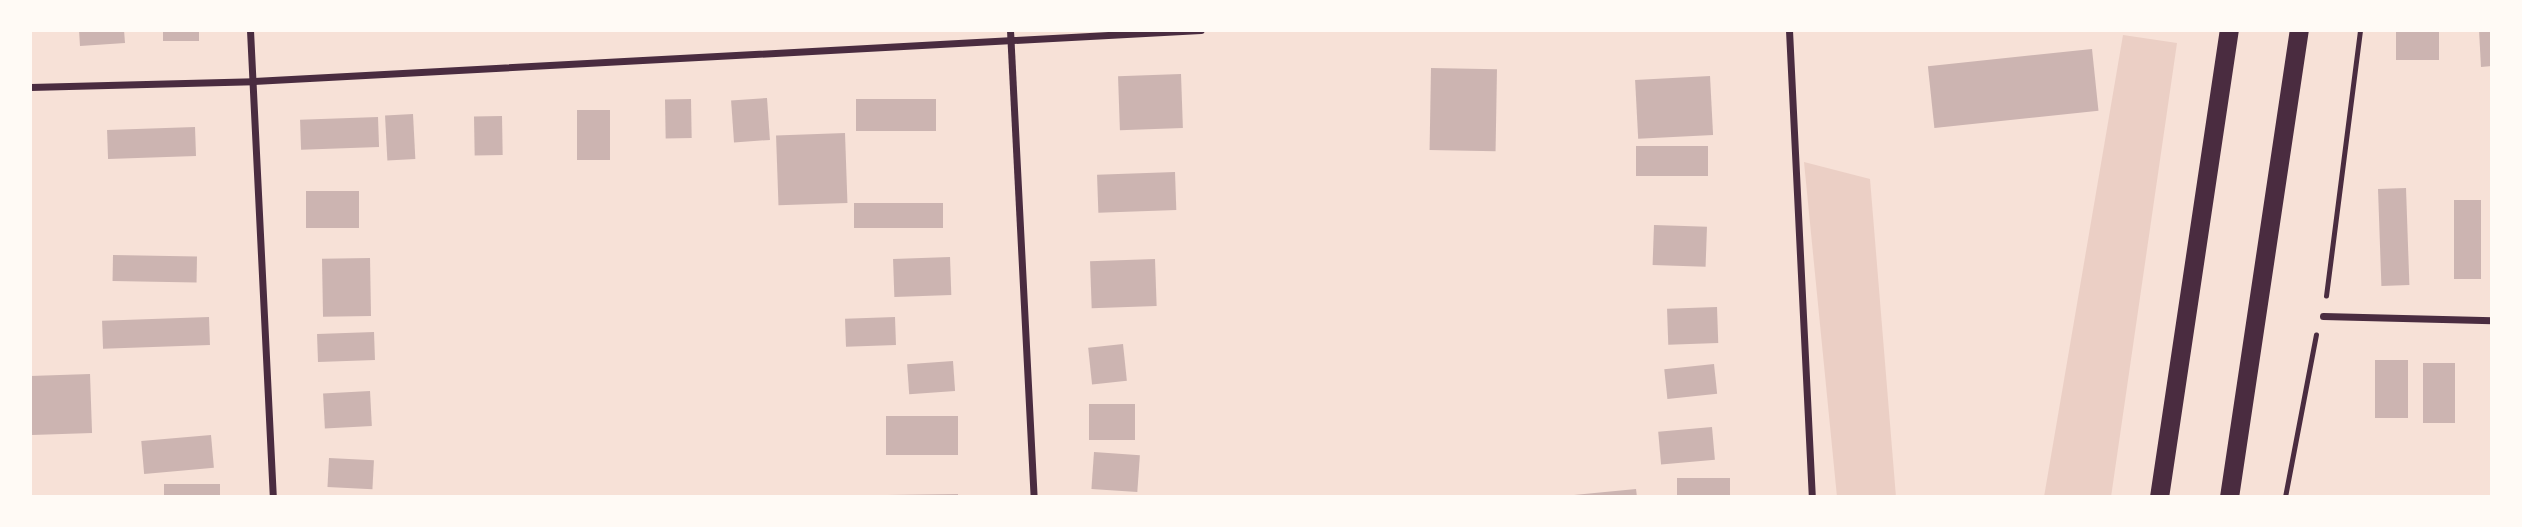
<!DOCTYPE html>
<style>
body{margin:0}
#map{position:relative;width:2522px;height:527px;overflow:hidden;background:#f7e1d7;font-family:"Fira Sans",sans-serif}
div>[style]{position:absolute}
.green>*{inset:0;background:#ebcfc5}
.building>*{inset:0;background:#ccb4b1;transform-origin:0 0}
.path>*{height:4.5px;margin:-2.25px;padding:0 2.25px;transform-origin:2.25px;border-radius:2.25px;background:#4a2c40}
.minor>*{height:7px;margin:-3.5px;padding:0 3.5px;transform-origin:3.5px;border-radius:3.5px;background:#4a2c40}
.trunk>*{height:19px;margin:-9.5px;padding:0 9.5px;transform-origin:9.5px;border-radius:9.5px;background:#4a2c40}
span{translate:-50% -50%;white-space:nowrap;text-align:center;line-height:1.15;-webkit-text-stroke:6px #fffaf5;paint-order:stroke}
.frame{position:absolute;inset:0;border:32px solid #fffaf5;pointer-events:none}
</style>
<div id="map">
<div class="green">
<i style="clip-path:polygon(2123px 35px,2177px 43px,2111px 497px,2044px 497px)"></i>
<i style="clip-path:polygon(1804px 162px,1870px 179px,1896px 497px,1837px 497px)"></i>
</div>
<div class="building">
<i style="clip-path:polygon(79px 30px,124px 30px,125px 43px,80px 46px)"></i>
<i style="left:163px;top:30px;width:36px;height:11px"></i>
<i style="left:2396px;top:30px;width:43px;height:30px"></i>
<i style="clip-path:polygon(2479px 30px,2492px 30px,2492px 66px,2481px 67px)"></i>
<i style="left:2092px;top:49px;width:62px;height:165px;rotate:84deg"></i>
<i style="left:1431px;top:68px;width:66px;height:82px;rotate:1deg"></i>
<i style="left:1181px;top:74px;width:54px;height:63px;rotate:88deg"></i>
<i style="left:1710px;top:76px;width:59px;height:75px;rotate:87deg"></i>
<i style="left:767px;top:98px;width:42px;height:36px;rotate:86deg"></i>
<i style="left:691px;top:99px;width:39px;height:26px;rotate:89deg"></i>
<i style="left:856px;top:99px;width:80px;height:32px"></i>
<i style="left:577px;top:110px;width:33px;height:50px"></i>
<i style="left:413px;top:114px;width:45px;height:28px;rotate:87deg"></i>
<i style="left:502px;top:116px;width:39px;height:28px;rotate:89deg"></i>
<i style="left:378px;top:117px;width:30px;height:78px;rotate:88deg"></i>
<i style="left:195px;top:127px;width:29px;height:88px;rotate:88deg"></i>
<i style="left:845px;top:133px;width:70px;height:69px;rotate:88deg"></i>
<i style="left:1636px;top:146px;width:72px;height:30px"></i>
<i style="left:1175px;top:172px;width:38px;height:78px;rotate:88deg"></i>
<i style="left:2406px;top:188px;width:97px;height:28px;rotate:88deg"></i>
<i style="left:306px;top:191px;width:53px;height:37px"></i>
<i style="left:2454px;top:200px;width:27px;height:79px"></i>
<i style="left:943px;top:203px;width:25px;height:89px;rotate:90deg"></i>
<i style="left:1654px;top:225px;width:53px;height:40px;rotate:2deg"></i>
<i style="left:113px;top:255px;width:84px;height:26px;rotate:1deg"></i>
<i style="left:950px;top:257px;width:38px;height:57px;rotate:88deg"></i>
<i style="left:370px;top:258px;width:58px;height:48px;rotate:89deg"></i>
<i style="left:1155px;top:259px;width:47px;height:65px;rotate:88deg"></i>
<i style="left:1717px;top:307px;width:36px;height:50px;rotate:88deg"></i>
<i style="left:209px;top:317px;width:28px;height:107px;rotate:88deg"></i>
<i style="left:895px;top:317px;width:28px;height:50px;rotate:88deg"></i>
<i style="left:374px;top:332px;width:28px;height:57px;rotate:88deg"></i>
<i style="left:1123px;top:344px;width:37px;height:35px;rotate:84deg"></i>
<i style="left:2408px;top:360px;width:58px;height:33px;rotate:90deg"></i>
<i style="left:953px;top:361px;width:30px;height:46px;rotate:86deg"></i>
<i style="left:2423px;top:363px;width:32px;height:60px"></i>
<i style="left:1714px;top:364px;width:30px;height:50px;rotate:84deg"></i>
<i style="left:90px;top:374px;width:59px;height:60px;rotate:88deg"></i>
<i style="left:370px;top:391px;width:35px;height:47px;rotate:87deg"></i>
<i style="left:1089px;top:404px;width:46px;height:36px"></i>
<i style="left:886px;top:416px;width:72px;height:39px"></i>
<i style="left:1712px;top:427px;width:33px;height:54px;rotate:85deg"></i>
<i style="left:211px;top:435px;width:33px;height:70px;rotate:85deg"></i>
<i style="left:1094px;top:452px;width:46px;height:37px;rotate:4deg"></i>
<i style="left:329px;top:458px;width:45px;height:29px;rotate:3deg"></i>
<i style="left:1730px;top:478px;width:19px;height:53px;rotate:90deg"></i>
<i style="left:220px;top:484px;width:13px;height:56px;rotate:90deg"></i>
<i style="clip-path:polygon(1636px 489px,1637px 497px,1574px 497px,1574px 495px)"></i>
<i style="clip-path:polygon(958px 494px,958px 497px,887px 497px,887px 495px)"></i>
</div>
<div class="path">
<i style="left:2326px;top:296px;width:268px;rotate:-82.7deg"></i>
<i style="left:2285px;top:497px;width:165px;rotate:-79.2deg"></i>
</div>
<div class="minor">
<i style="left:250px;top:30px;width:468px;rotate:87.2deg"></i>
<i style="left:1010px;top:30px;width:468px;rotate:87.1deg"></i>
<i style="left:1789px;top:30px;width:468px;rotate:87.2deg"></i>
<i style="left:30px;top:87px;width:223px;rotate:-1.5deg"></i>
<i style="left:253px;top:81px;width:949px;rotate:-3.08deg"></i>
<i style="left:2323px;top:316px;width:169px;rotate:1.4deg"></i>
</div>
<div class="trunk">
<i style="left:2159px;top:497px;width:472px;rotate:-81.5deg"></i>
<i style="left:2229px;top:497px;width:472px;rotate:-81.5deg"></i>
</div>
<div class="frame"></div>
</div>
